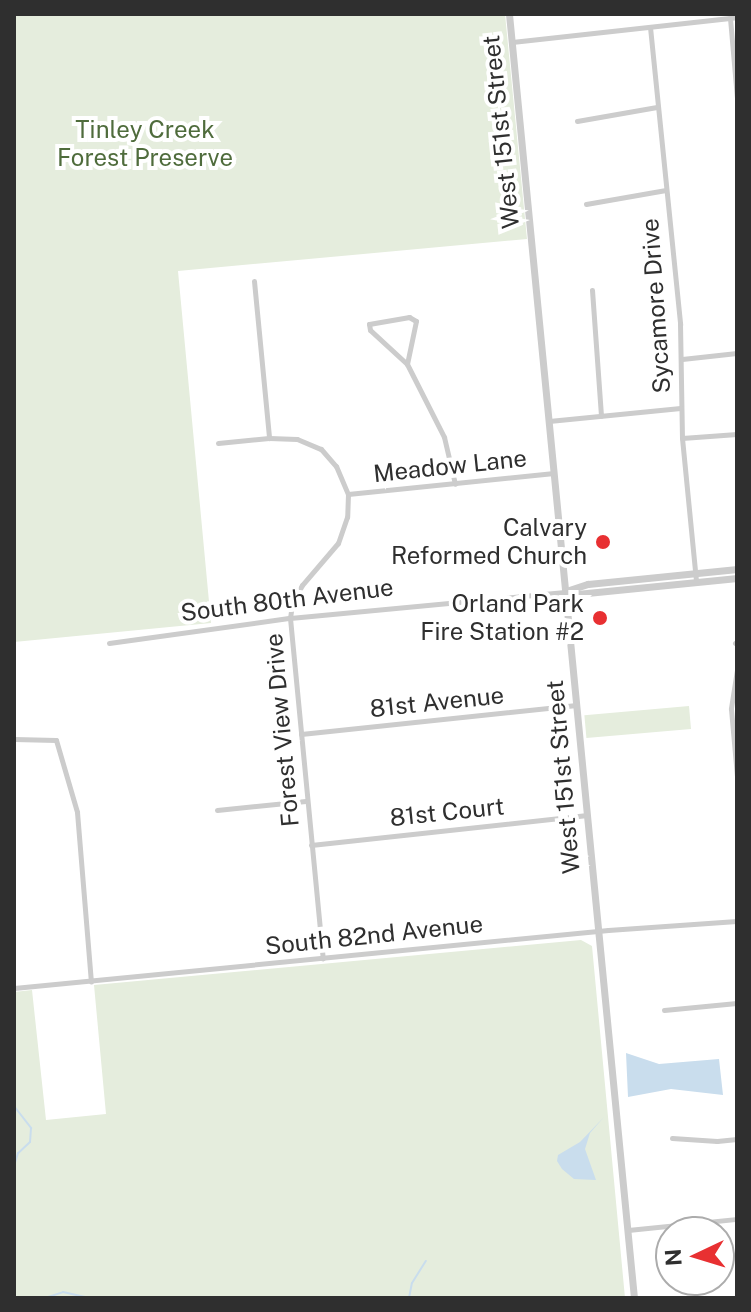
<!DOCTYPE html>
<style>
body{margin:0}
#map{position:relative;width:751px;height:1312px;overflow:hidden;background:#fff;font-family:"Public Sans",sans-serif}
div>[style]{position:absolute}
.green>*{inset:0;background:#e5eddd;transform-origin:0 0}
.water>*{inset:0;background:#c9dded}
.stream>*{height:2px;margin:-1px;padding:0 1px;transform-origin:1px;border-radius:1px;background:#c9dded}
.minor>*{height:5px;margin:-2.5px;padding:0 2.5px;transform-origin:2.5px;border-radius:2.5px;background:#ccc}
.tertiary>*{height:7px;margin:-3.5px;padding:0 3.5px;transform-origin:3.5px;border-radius:3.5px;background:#ccc}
.dots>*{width:22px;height:22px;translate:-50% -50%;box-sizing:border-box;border:4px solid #fff;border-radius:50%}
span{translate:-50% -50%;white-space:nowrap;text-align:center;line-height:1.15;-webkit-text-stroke:8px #fff;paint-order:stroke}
.park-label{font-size:24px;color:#4f6c3c}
.street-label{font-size:24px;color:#2f2f2f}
.poi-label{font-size:24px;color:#2f2f2f}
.right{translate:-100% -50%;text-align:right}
.frame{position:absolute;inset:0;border:16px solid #2f2f2f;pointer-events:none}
.north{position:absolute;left:655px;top:1216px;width:80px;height:80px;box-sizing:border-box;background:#fff;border:2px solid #acacac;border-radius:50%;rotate:266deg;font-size:22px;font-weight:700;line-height:32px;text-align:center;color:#2f2f2f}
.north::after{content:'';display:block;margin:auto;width:28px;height:36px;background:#e83032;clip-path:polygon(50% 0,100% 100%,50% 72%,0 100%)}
</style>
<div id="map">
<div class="green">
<i style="clip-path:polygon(14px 14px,505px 14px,527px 239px,178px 271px,211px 623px,14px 642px)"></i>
<i style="left:689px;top:706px;width:23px;height:105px;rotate:85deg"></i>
<i style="clip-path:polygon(581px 940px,592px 946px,625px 1298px,14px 1298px,14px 992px,32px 990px,46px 1120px,106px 1114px,94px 985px)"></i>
</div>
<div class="water">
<i style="clip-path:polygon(626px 1053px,659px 1064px,719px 1059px,723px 1095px,671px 1089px,628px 1097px)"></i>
<i style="clip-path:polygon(604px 1117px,590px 1133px,585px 1149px,596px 1180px,574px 1179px,562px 1169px,557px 1161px,558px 1155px,580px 1142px)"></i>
</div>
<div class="stream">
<i style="left:14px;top:1106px;width:28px;rotate:52deg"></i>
<i style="left:31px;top:1128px;width:14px;rotate:94deg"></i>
<i style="left:30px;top:1142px;width:16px;rotate:137deg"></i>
<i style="left:18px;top:1153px;width:10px;rotate:107deg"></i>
<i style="left:15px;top:1163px;width:69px;rotate:90.8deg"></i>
<i style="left:45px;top:1298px;width:19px;rotate:-18deg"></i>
<i style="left:63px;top:1292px;width:26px;rotate:13deg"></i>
<i style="left:409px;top:1298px;width:15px;rotate:-79deg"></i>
<i style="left:412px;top:1283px;width:26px;rotate:-58deg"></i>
</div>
<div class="minor">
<i style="left:730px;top:18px;width:80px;rotate:85deg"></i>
<i style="left:650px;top:27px;width:299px;rotate:84.2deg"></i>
<i style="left:680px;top:324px;width:114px;rotate:89deg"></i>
<i style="left:682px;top:438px;width:145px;rotate:84.4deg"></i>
<i style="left:512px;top:42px;width:226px;rotate:-6.3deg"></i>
<i style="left:577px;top:121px;width:81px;rotate:-9.9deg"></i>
<i style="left:586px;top:204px;width:81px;rotate:-9.9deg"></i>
<i style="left:254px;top:281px;width:158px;rotate:84.5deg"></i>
<i style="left:269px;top:438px;width:28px;rotate:2deg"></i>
<i style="left:297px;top:439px;width:26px;rotate:23deg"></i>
<i style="left:321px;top:449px;width:23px;rotate:49deg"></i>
<i style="left:336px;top:466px;width:30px;rotate:67deg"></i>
<i style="left:348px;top:494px;width:23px;rotate:92deg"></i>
<i style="left:347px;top:517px;width:28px;rotate:109deg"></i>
<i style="left:338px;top:543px;width:55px;rotate:130.6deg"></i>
<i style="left:302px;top:585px;width:21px;rotate:118deg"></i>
<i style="left:292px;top:604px;width:14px;rotate:98deg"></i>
<i style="left:290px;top:618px;width:342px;rotate:84.5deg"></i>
<i style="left:592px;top:290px;width:126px;rotate:85.9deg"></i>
<i style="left:682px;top:359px;width:55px;rotate:-6.2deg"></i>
<i style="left:407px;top:364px;width:50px;rotate:-137.4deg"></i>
<i style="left:370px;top:330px;width:6px;rotate:-99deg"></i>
<i style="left:369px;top:324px;width:41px;rotate:-9.9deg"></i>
<i style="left:409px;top:317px;width:8px;rotate:30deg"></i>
<i style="left:416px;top:321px;width:44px;rotate:101.8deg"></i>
<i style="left:407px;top:364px;width:82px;rotate:63.1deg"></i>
<i style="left:444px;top:437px;width:48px;rotate:76.8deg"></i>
<i style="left:549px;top:421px;width:132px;rotate:-5.7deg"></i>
<i style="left:682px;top:438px;width:55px;rotate:-4.2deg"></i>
<i style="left:218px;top:443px;width:51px;rotate:-5.6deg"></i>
<i style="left:348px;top:494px;width:207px;rotate:-5.8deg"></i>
<i style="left:109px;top:643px;width:183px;rotate:-7.9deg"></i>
<i style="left:290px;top:618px;width:276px;rotate:-5.4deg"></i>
<i style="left:735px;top:643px;width:2px;rotate:27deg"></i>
<i style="left:737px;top:670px;width:39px;rotate:99deg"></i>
<i style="left:731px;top:709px;width:67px;rotate:84.9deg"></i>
<i style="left:301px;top:734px;width:277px;rotate:-6deg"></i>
<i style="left:14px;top:739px;width:42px;rotate:1.4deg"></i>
<i style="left:56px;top:740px;width:75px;rotate:73.7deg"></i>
<i style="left:77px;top:812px;width:170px;rotate:85.3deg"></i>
<i style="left:217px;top:810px;width:89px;rotate:-5.8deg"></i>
<i style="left:311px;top:845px;width:278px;rotate:-6.2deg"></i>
<i style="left:14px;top:988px;width:597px;rotate:-5.58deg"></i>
<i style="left:608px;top:930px;width:129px;rotate:-4deg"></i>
<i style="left:664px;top:1010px;width:73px;rotate:-5.5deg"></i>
<i style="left:672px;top:1138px;width:45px;rotate:3.8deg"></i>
<i style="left:717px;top:1141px;width:20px;rotate:-6deg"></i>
<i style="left:628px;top:1230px;width:110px;rotate:-5.8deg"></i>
</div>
<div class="tertiary">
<i style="left:509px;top:14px;width:1290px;rotate:84.44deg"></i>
<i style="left:566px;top:591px;width:23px;rotate:-18deg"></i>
<i style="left:588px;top:584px;width:150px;rotate:-5.7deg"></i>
<i style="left:566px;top:591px;width:11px;rotate:15deg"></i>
<i style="left:577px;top:594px;width:161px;rotate:-5.7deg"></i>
</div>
<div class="dots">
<i style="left:603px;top:542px;background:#e83032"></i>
<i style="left:600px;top:618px;background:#e83032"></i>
</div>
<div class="park-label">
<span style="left:145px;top:144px">Tinley Creek<br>Forest Preserve</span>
</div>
<div class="street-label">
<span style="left:501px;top:132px;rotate:-96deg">West 151st Street</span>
<span style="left:656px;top:306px;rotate:-94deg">Sycamore Drive</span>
<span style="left:450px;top:466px;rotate:-6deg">Meadow Lane</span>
<span style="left:287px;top:600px;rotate:-7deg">South 80th Avenue</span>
<span style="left:437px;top:702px;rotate:-6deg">81st Avenue</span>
<span style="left:282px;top:730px;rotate:-95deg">Forest View Drive</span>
<span style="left:563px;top:777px;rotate:-95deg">West 151st Street</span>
<span style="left:447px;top:812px;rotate:-6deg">81st Court</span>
<span style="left:374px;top:935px;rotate:-6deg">South 82nd Avenue</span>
</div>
<div class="poi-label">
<span class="right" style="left:587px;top:542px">Calvary<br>Reformed Church</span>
<span class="right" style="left:584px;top:618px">Orland Park<br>Fire Station #2</span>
</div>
<div class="frame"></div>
<div class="north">N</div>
</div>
